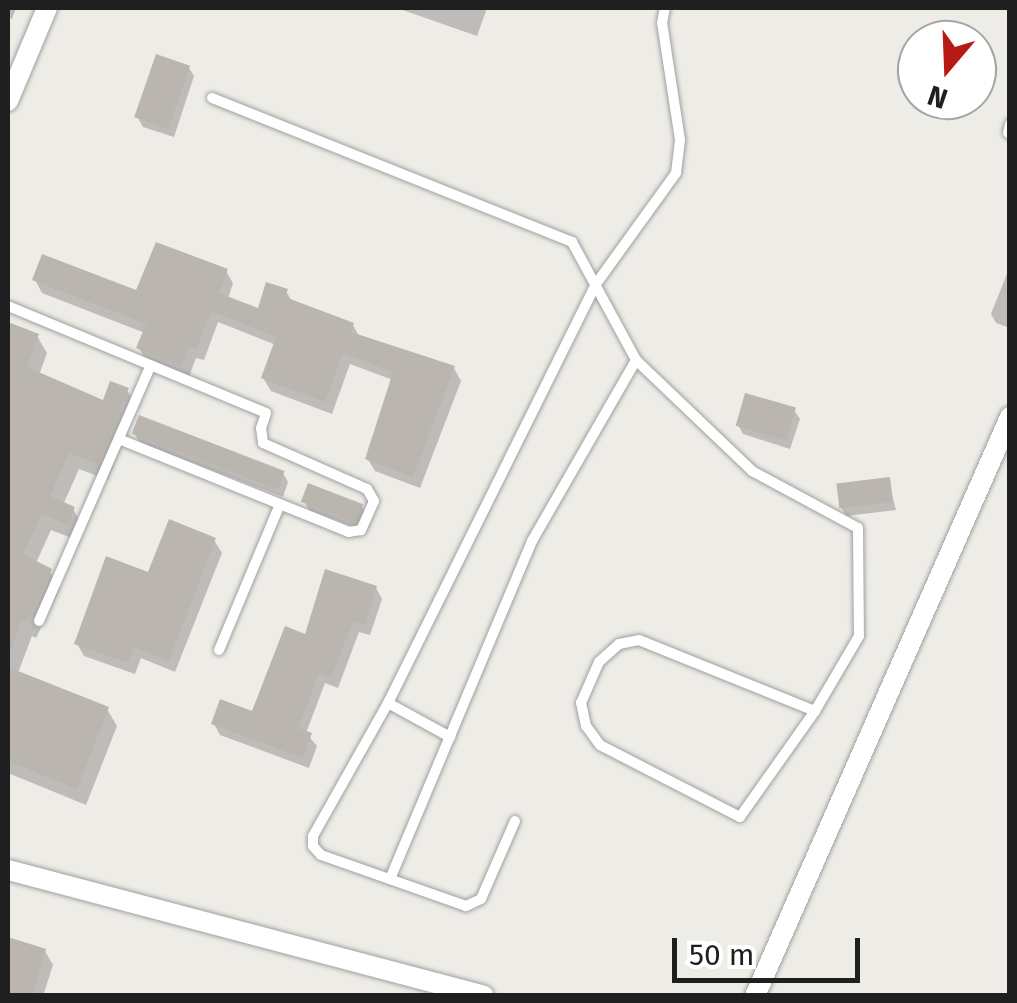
<!DOCTYPE html>
<style>
body{margin:0}
#map{position:relative;width:1017px;height:1003px;overflow:hidden;background:#eeece6;font-family:"Fira Sans",sans-serif}
div>[style]{position:absolute}
.shadow>*{inset:0;background:#0003}
.building>*{inset:0;background:#bbb5af;transform-origin:0 0}
.roads{filter:drop-shadow(0 0 2px #a0a0a0) drop-shadow(0 0 2px #a0a0a0)}
.service>*{height:10px;margin:-5px;padding:0 5px;transform-origin:5px;border-radius:5px;background:#fff}
.minor>*{height:20px;margin:-10px;padding:0 10px;transform-origin:10px;border-radius:10px;background:#fff}
span{translate:-50% -50%;white-space:nowrap;text-align:center;line-height:1.15;-webkit-text-stroke:8px #fff;paint-order:stroke}
.frame{position:absolute;inset:0;border:10px solid #1f1f1f;pointer-events:none}
.north{position:absolute;left:897px;top:20px;width:100px;height:100px;box-sizing:border-box;background:#fff;border:2px solid #a5a5a5;border-radius:50%;rotate:199deg;font-size:28px;font-weight:700;line-height:40px;text-align:center;color:#1f1f1f}
.north::after{content:'';display:block;margin:auto;width:35px;height:45px;background:#b81915;clip-path:polygon(50% 0,100% 100%,50% 72%,0 100%)}
.scale{position:absolute;left:672px;top:938px;width:188px;height:45px;box-sizing:border-box;border:5px solid #1f1f1f;border-top:0;padding-left:12px;font-size:30px;line-height:35px;white-space:nowrap;color:#1f1f1f;-webkit-text-stroke:8px #fff;paint-order:stroke}
</style>
<div id="map">
<div class="shadow">
<i style="clip-path:polygon(8px 8px,16px 8px,12px 19px,8px 17px)"></i>
<i style="clip-path:polygon(397px 8px,487px 8px,477px 36px)"></i>
<i style="clip-path:polygon(189px 68px,194px 76px,174px 137px,143px 127px,138px 118px)"></i>
<i style="clip-path:polygon(1010px 266px,1010px 328px,996px 323px,991px 314px)"></i>
<i style="clip-path:polygon(226px 271px,233px 283px,228px 299px,259px 311px,286px 291px,293px 303px,353px 325px,360px 338px,454px 368px,461px 381px,420px 488px,375px 471px,367px 458px,393px 380px,350px 364px,332px 414px,271px 391px,263px 378px,276px 345px,218px 322px,204px 360px,196px 358px,189px 377px,146px 361px,139px 348px,145px 333px,42px 293px,35px 280px,138px 294px)"></i>
<i style="clip-path:polygon(8px 326px,37px 336px,47px 353px,39px 375px,104px 404px,127px 390px,137px 407px,108px 480px,79px 469px,63px 505px,73px 509px,83px 526px,77px 540px,51px 530px,36px 563px,50px 571px,60px 589px,36px 638px,32px 636px,18px 673px,107px 709px,117px 726px,86px 805px,8px 773px)"></i>
<i style="clip-path:polygon(794px 410px,800px 419px,790px 449px,743px 434px,738px 425px)"></i>
<i style="clip-path:polygon(134px 433px,283px 473px,288px 482px,283px 497px,139px 442px)"></i>
<i style="clip-path:polygon(888px 480px,896px 510px,846px 516px,841px 507px)"></i>
<i style="clip-path:polygon(304px 501px,362px 506px,367px 514px,360px 529px,309px 510px)"></i>
<i style="clip-path:polygon(214px 540px,222px 553px,175px 672px,141px 658px,135px 674px,84px 656px,77px 644px,150px 575px)"></i>
<i style="clip-path:polygon(376px 588px,382px 599px,370px 635px,359px 632px,338px 688px,325px 683px,306px 733px,317px 746px,309px 768px,220px 735px,214px 724px,253px 714px,307px 637px)"></i>
<i style="clip-path:polygon(8px 940px,45px 951px,53px 965px,43px 996px,8px 996px)"></i>
</div>
<div class="building">
<i style="left:156px;top:54px;width:36px;height:67px;rotate:19deg"></i>
<i style="clip-path:polygon(156px 242px,228px 269px,219px 293px,258px 308px,266px 282px,288px 289px,285px 297px,354px 323px,351px 332px,455px 366px,413px 477px,365px 459px,393px 372px,343px 353px,325px 402px,261px 378px,276px 337px,211px 311px,197px 349px,189px 346px,182px 366px,136px 348px,146px 324px,32px 280px,42px 254px,136px 290px)"></i>
<i style="clip-path:polygon(8px 322px,39px 334px,27px 367px,103px 400px,110px 381px,129px 388px,98px 464px,69px 453px,50px 496px,75px 507px,68px 525px,42px 514px,23px 554px,52px 569px,26px 622px,22px 620px,9px 654px)"></i>
<i style="left:745px;top:393px;width:53px;height:34px;rotate:16deg"></i>
<i style="left:139px;top:415px;width:156px;height:20px;rotate:21deg"></i>
<i style="left:890px;top:477px;width:25px;height:54px;rotate:83deg"></i>
<i style="left:308px;top:483px;width:59px;height:20px;rotate:21deg"></i>
<i style="clip-path:polygon(169px 519px,216px 538px,169px 661px,134px 647px,128px 663px,74px 644px,106px 556px,148px 572px)"></i>
<i style="clip-path:polygon(325px 569px,377px 586px,365px 625px,353px 622px,331px 678px,319px 673px,298px 728px,312px 733px,303px 758px,211px 724px,220px 699px,252px 711px,285px 626px,305px 634px)"></i>
<i style="clip-path:polygon(8px 667px,109px 707px,77px 789px,8px 761px)"></i>
<i style="clip-path:polygon(8px 937px,46px 949px,32px 996px,8px 996px)"></i>
</div>
<div class="roads">
<div class="service">
<i style="left:212px;top:98px;width:388px;rotate:21.8deg"></i>
<i style="left:572px;top:242px;width:134px;rotate:61.5deg"></i>
<i style="left:636px;top:360px;width:161px;rotate:43.7deg"></i>
<i style="left:752px;top:471px;width:120px;rotate:28.3deg"></i>
<i style="left:858px;top:528px;width:108px;rotate:89.5deg"></i>
<i style="left:859px;top:636px;width:87px;rotate:120.4deg"></i>
<i style="left:815px;top:711px;width:130px;rotate:125.3deg"></i>
<i style="left:740px;top:817px;width:157px;rotate:-152.8deg"></i>
<i style="left:600px;top:745px;width:24px;rotate:-126deg"></i>
<i style="left:586px;top:726px;width:24px;rotate:-102deg"></i>
<i style="left:581px;top:703px;width:45px;rotate:-66.3deg"></i>
<i style="left:599px;top:662px;width:27px;rotate:-42deg"></i>
<i style="left:619px;top:644px;width:20px;rotate:-11deg"></i>
<i style="left:639px;top:640px;width:190px;rotate:22deg"></i>
<i style="left:1008px;top:133px;width:9px;rotate:-77deg"></i>
<i style="left:8px;top:306px;width:279px;rotate:22.5deg"></i>
<i style="left:266px;top:413px;width:16px;rotate:108deg"></i>
<i style="left:261px;top:428px;width:15px;rotate:82deg"></i>
<i style="left:263px;top:443px;width:114px;rotate:23.9deg"></i>
<i style="left:367px;top:489px;width:14px;rotate:60deg"></i>
<i style="left:374px;top:501px;width:32px;rotate:114deg"></i>
<i style="left:361px;top:530px;width:12px;rotate:171deg"></i>
<i style="left:349px;top:532px;width:248px;rotate:-158deg"></i>
<i style="left:39px;top:621px;width:279px;rotate:-66.4deg"></i>
<i style="left:219px;top:650px;width:158px;rotate:-67.3deg"></i>
<i style="left:388px;top:703px;width:71px;rotate:28.7deg"></i>
<i style="left:515px;top:821px;width:85px;rotate:113.6deg"></i>
<i style="left:481px;top:899px;width:17px;rotate:155deg"></i>
<i style="left:466px;top:906px;width:154px;rotate:-160.6deg"></i>
<i style="left:321px;top:855px;width:12px;rotate:-132deg"></i>
<i style="left:313px;top:846px;width:10px;rotate:-90deg"></i>
<i style="left:313px;top:836px;width:153px;rotate:-60.6deg"></i>
<i style="left:388px;top:703px;width:468px;rotate:-63.6deg"></i>
<i style="left:596px;top:284px;width:137px;rotate:-54.2deg"></i>
<i style="left:676px;top:173px;width:33px;rotate:-83deg"></i>
<i style="left:680px;top:140px;width:118px;rotate:-98.7deg"></i>
<i style="left:662px;top:23px;width:15px;rotate:-79deg"></i>
<i style="left:390px;top:879px;width:367px;rotate:-67.2deg"></i>
<i style="left:532px;top:541px;width:209px;rotate:-60.1deg"></i>
</div>
<div class="minor">
<i style="left:8px;top:101px;width:101px;rotate:-67.2deg"></i>
<i style="left:8px;top:870px;width:492px;rotate:14.8deg"></i>
<i style="left:755px;top:996px;width:633px;rotate:-66.23deg"></i>
</div>
</div>
<div class="frame"></div>
<div class="north">N</div>
<div class="scale">50 m</div>
</div>
